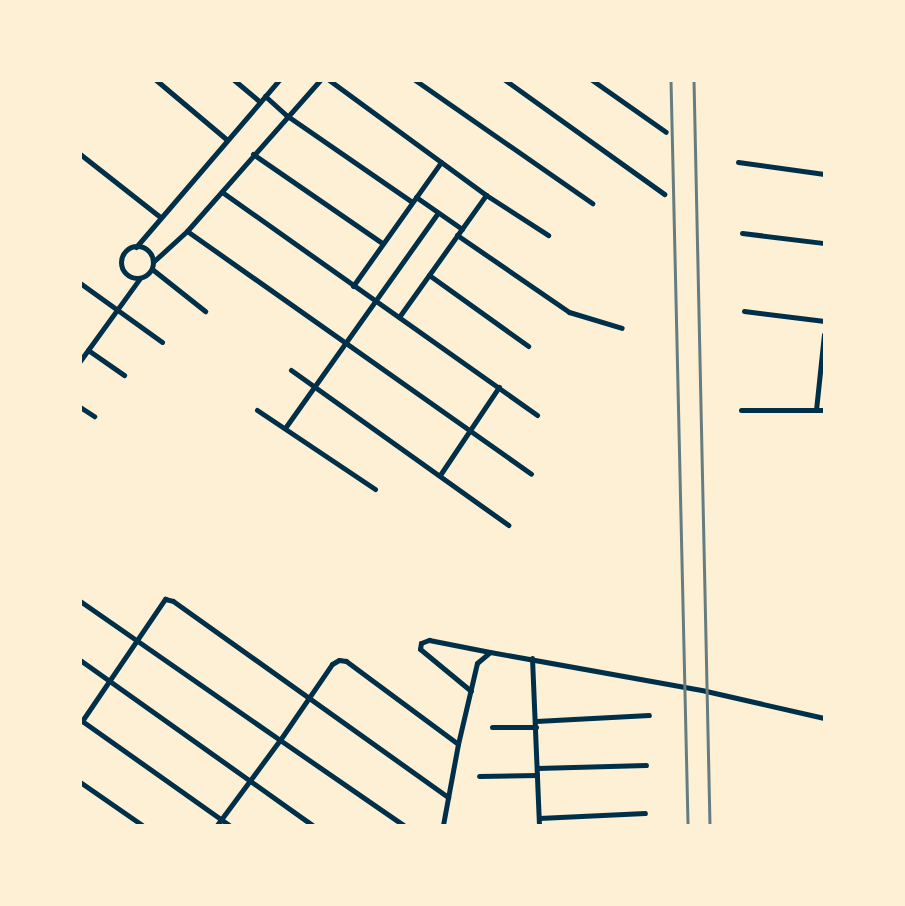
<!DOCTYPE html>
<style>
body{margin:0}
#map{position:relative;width:905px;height:906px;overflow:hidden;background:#fdf0d5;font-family:Raleway,sans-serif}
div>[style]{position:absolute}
.minor>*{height:5px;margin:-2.5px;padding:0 2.5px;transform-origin:2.5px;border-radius:2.5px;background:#003049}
.minor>.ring{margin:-2.5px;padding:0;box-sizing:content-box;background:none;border:5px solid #003049;border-radius:50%}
.rail>*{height:2.5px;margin:-1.25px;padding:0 1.25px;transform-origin:1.25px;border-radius:1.25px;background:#657d81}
span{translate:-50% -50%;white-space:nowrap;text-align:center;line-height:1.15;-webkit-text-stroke:5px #fdf0d5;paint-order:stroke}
.frame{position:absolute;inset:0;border:82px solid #fdf0d5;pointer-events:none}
</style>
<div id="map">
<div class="minor">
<i style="left:156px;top:80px;width:92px;rotate:40.1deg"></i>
<i style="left:234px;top:80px;width:34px;rotate:40deg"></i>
<i style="left:329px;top:80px;width:195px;rotate:36.2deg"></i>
<i style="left:486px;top:195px;width:74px;rotate:32.8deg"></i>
<i style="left:415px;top:80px;width:216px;rotate:34.8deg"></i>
<i style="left:505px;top:80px;width:196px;rotate:35.6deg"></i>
<i style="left:592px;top:80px;width:90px;rotate:35.1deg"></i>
<i style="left:265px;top:96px;width:28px;rotate:42deg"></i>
<i style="left:286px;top:115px;width:153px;rotate:34.6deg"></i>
<i style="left:80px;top:154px;width:102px;rotate:38.2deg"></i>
<i style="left:253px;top:154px;width:157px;rotate:34.6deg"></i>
<i style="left:738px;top:162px;width:87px;rotate:7.9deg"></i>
<i style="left:222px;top:192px;width:386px;rotate:35.3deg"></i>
<i style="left:416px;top:197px;width:56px;rotate:34.8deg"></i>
<i style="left:187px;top:231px;width:421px;rotate:35.2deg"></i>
<i style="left:742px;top:233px;width:83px;rotate:7deg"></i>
<i style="left:457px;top:235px;width:136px;rotate:34.5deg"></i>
<i style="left:569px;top:312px;width:55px;rotate:16.8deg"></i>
<i class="ring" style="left:121px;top:246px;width:27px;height:27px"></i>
<i style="left:136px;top:247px;width:220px;rotate:-49.4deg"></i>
<i style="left:153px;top:262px;width:46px;rotate:-42.4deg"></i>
<i style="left:187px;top:231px;width:201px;rotate:-48.6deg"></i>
<i style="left:152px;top:269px;width:68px;rotate:38.4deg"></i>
<i style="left:429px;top:275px;width:122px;rotate:35.6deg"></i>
<i style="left:80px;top:283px;width:101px;rotate:35.7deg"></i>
<i style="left:353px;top:286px;width:152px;rotate:-54.6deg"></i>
<i style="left:744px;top:311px;width:81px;rotate:7.1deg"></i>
<i style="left:399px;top:317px;width:150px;rotate:-54.5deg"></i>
<i style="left:88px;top:350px;width:44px;rotate:34.8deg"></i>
<i style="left:80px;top:361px;width:102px;rotate:-54.1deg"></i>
<i style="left:291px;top:370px;width:267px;rotate:35.5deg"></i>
<i style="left:80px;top:407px;width:17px;rotate:33deg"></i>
<i style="left:257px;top:410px;width:142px;rotate:33.8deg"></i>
<i style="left:741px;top:410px;width:83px"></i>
<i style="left:816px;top:410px;width:76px;rotate:-84deg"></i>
<i style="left:285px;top:428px;width:264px;rotate:-54.6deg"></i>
<i style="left:440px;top:475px;width:106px;rotate:-56.2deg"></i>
<i style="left:80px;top:601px;width:244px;rotate:34.8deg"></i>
<i style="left:280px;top:740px;width:92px;rotate:-55.6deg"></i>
<i style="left:332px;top:664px;width:8px;rotate:-30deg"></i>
<i style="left:339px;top:660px;width:7px;rotate:8deg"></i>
<i style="left:346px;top:661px;width:139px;rotate:36.5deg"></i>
<i style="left:458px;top:744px;width:82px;rotate:100.5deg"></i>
<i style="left:532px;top:658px;width:167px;rotate:87.6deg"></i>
<i style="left:80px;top:660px;width:285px;rotate:35.4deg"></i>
<i style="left:471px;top:691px;width:66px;rotate:-140.5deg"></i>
<i style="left:420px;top:649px;width:6px;rotate:-81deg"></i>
<i style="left:421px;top:643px;width:9px;rotate:-21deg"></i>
<i style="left:429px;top:640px;width:62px;rotate:11.1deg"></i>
<i style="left:536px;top:721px;width:113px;rotate:-3deg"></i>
<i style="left:492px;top:727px;width:44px"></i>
<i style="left:458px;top:744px;width:83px;rotate:-76.8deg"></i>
<i style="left:477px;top:663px;width:17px;rotate:-40deg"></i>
<i style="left:490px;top:652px;width:219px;rotate:10.2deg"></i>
<i style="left:706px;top:691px;width:121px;rotate:12.9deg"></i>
<i style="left:537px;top:768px;width:109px;rotate:-1.6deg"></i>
<i style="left:479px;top:776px;width:58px;rotate:-1deg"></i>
<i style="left:80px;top:782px;width:75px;rotate:34.7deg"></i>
<i style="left:539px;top:818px;width:106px;rotate:-2.7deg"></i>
<i style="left:217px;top:825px;width:106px;rotate:-53.5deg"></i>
<i style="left:280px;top:740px;width:150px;rotate:34.6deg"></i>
<i style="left:229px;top:825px;width:180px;rotate:-144.7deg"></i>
<i style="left:82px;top:721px;width:148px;rotate:-55.8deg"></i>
<i style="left:165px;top:599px;width:8px;rotate:14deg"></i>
<i style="left:173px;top:601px;width:338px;rotate:35.5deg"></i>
</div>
<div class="rail">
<i style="left:671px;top:80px;width:745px;rotate:88.69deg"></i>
<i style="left:694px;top:80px;width:745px;rotate:88.77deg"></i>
</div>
<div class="frame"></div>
</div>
